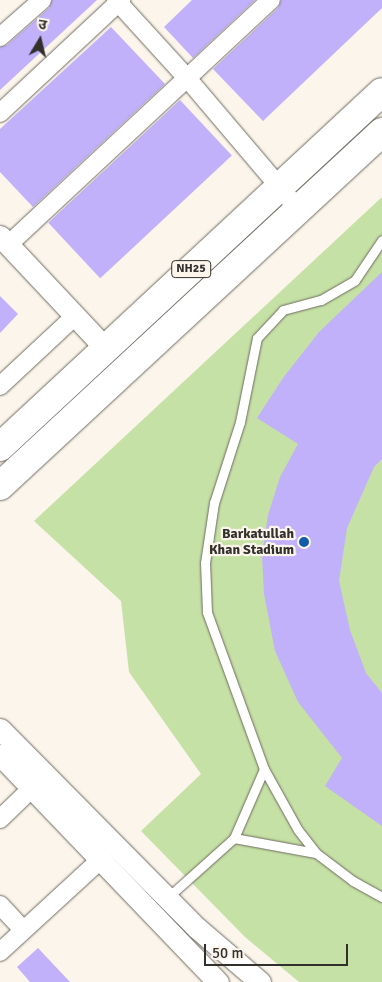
<!DOCTYPE html>
<meta charset="utf-8">
<style>
body{margin:0}
#map{position:relative;width:382px;height:982px;overflow:hidden;background:#fbf5eb;font-family:Signika,"Noto Sans Devanagari",sans-serif}
div>[style]{position:absolute}
.green>*{inset:0;background:#c5e1a5}
.building>*{inset:0;background:#c1b0fa;transform-origin:0 0}
.roads{filter:drop-shadow(0 0 1px #706b62) drop-shadow(0 0 1px #706b62)}
.service>*{height:9px;margin:-4.5px;padding:0 4.5px;transform-origin:4.5px;border-radius:4.5px;background:#fff}
.minor>*{height:18px;margin:-9px;padding:0 9px;transform-origin:9px;border-radius:9px;background:#fff}
.tertiary>*{height:21px;margin:-10.5px;padding:0 10.5px;transform-origin:10.5px;border-radius:10.5px;background:#fff}
.primary>*{height:28px;margin:-14px;padding:0 14px;transform-origin:14px;border-radius:14px;background:#fff}
.dots>*{width:14px;height:14px;translate:-50% -50%;box-sizing:border-box;border:2px solid #fbf5eb;border-radius:50%}
span{translate:-50% -50%;white-space:nowrap;text-align:center;line-height:1.15;-webkit-text-stroke:4.5px #fbf5eb;paint-order:stroke}
.shield-label span{padding:1px 4px;background:#fbf5eb;border:1px solid;border-radius:4px;-webkit-text-stroke-width:0}
.shield-label{font-size:12px;color:#32302c;font-weight:700}
.poi-label{font-size:14px;color:#32302c;font-weight:700}
.right{translate:-100% -50%;text-align:right}
.north{position:absolute;left:15px;top:15px;width:50px;height:50px;-webkit-text-stroke:4px #fbf5eb;paint-order:stroke;rotate:9deg;font-size:14px;font-weight:700;line-height:20px;text-align:center;color:#32302c}
.north::after{content:'';display:block;margin:auto;width:18px;height:22px;background:#32302c;clip-path:polygon(50% 0,100% 100%,50% 72%,0 100%)}
.scale{position:absolute;left:204px;top:944px;width:144px;height:22px;box-sizing:border-box;border:2px solid #32302c;border-top:0;padding-left:6px;font-size:15px;line-height:18px;white-space:nowrap;color:#32302c;-webkit-text-stroke:4px #fbf5eb;paint-order:stroke}
</style>
<div id="map">
<div class="green">
<i style="clip-path:polygon(382px 197px,382px 982px,299px 982px,245px 937px,141px 831px,201px 774px,129px 672px,121px 601px,34px 521px)"></i>
</div>
<div class="building">
<i style="clip-path:polygon(52px 0,97px 0,0 90px,0 47px,7px 45px,49px 8px)"></i>
<i style="clip-path:polygon(192px 0,255px 0,193px 58px,164px 27px)"></i>
<i style="clip-path:polygon(281px 0,382px 0,382px 8px,263px 121px,213px 69px,278px 8px)"></i>
<i style="clip-path:polygon(111px 27px,165px 84px,33px 207px,0 172px,0 129px)"></i>
<i style="left:180px;top:100px;width:76px;height:180px;rotate:47deg"></i>
<i style="clip-path:polygon(382px 272px,382px 459px,374px 467px,347px 528px,339px 581px,350px 630px,366px 673px,382px 693px,382px 826px,325px 786px,342px 758px,298px 702px,275px 651px,264px 594px,262px 556px,268px 515px,280px 477px,298px 444px,257px 418px,283px 378px,319px 332px)"></i>
<i style="clip-path:polygon(0 296px,18px 314px,0 333px)"></i>
<i style="clip-path:polygon(38px 948px,70px 982px,30px 982px,17px 967px)"></i>
</div>
<div class="roads">
<div class="service">
<i style="left:264px;top:769px;width:70px;rotate:60.9deg"></i>
<i style="left:298px;top:830px;width:29px;rotate:52deg"></i>
<i style="left:316px;top:853px;width:46px;rotate:37.1deg"></i>
<i style="left:353px;top:881px;width:33px;rotate:29deg"></i>
<i style="left:234px;top:838px;width:83px;rotate:10.4deg"></i>
<i style="left:167px;top:898px;width:90px;rotate:-41.8deg"></i>
<i style="left:234px;top:838px;width:75px;rotate:-66.5deg"></i>
<i style="left:264px;top:769px;width:167px;rotate:-110deg"></i>
<i style="left:207px;top:612px;width:49px;rotate:-92.3deg"></i>
<i style="left:205px;top:563px;width:61px;rotate:-81.5deg"></i>
<i style="left:214px;top:503px;width:85px;rotate:-72.2deg"></i>
<i style="left:240px;top:422px;width:86px;rotate:-78.6deg"></i>
<i style="left:257px;top:338px;width:38px;rotate:-47deg"></i>
<i style="left:283px;top:310px;width:39px;rotate:-15deg"></i>
<i style="left:321px;top:300px;width:39px;rotate:-30deg"></i>
<i style="left:355px;top:280px;width:48px;rotate:-56deg"></i>
</div>
<div class="minor">
<i style="left:116px;top:0;width:105px;rotate:47.7deg"></i>
<i style="left:187px;top:78px;width:172px;rotate:49.7deg"></i>
<i style="left:0;top:37px;width:56px;rotate:-41.4deg"></i>
<i style="left:0;top:113px;width:166px;rotate:-43deg"></i>
<i style="left:9px;top:244px;width:358px;rotate:-43deg"></i>
<i style="left:0;top:386px;width:103px;rotate:-43deg"></i>
<i style="left:0;top:819px;width:45px;rotate:-44.1deg"></i>
<i style="left:0;top:905px;width:34px;rotate:47deg"></i>
<i style="left:0;top:952px;width:137px;rotate:-42.6deg"></i>
</div>
<div class="tertiary">
<i style="left:0;top:236px;width:155px;rotate:46.8deg"></i>
<i style="left:0;top:729px;width:280px;rotate:45.3deg"></i>
<i style="left:197px;top:928px;width:83px;rotate:40.6deg"></i>
<i style="left:0;top:755px;width:315px;rotate:46.2deg"></i>
</div>
<div class="primary">
<i style="left:0;top:447px;width:521px;rotate:-42.9deg"></i>
<i style="left:0;top:486px;width:521px;rotate:-42.82deg"></i>
</div>
</div>
<div class="dots">
<i style="left:304px;top:542px;background:#115cab"></i>
</div>
<div class="shield-label">
<span style="left:191px;top:269px">NH25</span>
</div>
<div class="poi-label">
<span class="right" style="left:294px;top:542px">Barkatullah<br>Khan Stadium</span>
</div>
<div class="north">उ</div>
<div class="scale">50 m</div>
</div>
